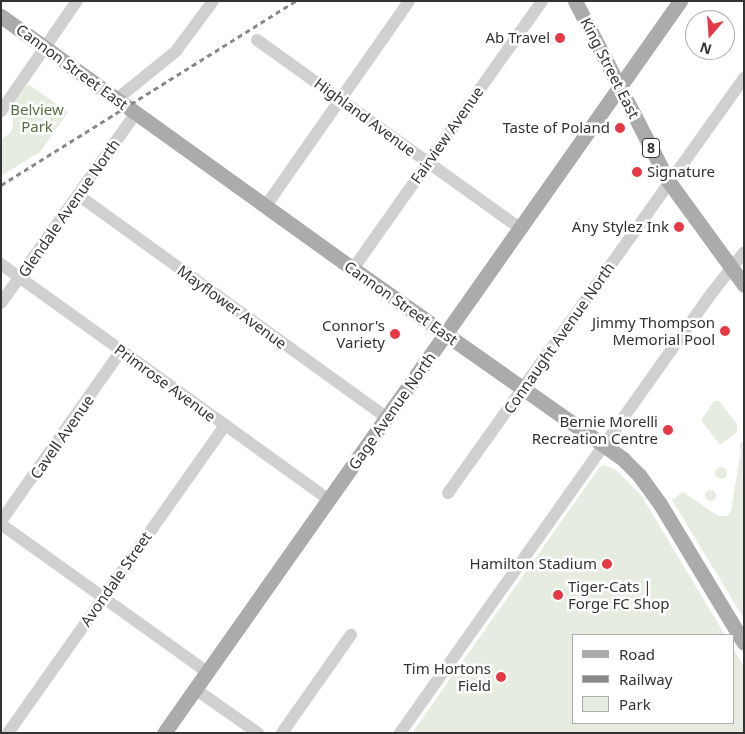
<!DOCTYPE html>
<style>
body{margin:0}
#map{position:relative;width:745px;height:734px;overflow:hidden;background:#fff;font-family:"Noto Sans",sans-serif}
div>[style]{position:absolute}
.green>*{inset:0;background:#e6ecdf}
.round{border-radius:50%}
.minor>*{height:12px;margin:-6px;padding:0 6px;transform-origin:6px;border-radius:6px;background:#d0d0d0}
.major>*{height:15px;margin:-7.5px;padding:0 7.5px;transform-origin:7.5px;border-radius:7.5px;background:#ababab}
.rail>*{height:2.5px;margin-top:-1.25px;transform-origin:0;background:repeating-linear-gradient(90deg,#888 0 5px,transparent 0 9px)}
.dots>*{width:14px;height:14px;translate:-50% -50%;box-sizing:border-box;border:2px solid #fff;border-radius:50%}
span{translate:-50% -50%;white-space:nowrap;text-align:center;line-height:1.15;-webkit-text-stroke:5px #fff;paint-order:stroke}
.shield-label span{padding:1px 4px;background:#fff;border:1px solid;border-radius:4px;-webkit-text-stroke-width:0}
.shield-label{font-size:14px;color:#333;font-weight:700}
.poi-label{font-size:15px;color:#333}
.right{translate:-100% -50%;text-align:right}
.left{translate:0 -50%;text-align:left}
.street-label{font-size:15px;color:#333}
.park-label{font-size:15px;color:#56703f}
.frame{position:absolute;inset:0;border:2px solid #333;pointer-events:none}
.legend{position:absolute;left:572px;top:634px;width:162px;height:90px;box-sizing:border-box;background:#fff;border:1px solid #adadad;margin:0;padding:6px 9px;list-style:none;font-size:15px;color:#333}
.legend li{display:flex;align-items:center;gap:10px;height:25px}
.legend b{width:25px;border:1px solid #adadad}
.north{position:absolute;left:685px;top:10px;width:50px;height:50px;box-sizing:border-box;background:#fff;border:1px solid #adadad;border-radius:50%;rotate:198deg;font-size:14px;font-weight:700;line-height:20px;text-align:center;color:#333}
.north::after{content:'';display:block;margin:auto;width:18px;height:22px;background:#e63946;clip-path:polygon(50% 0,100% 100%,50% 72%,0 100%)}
</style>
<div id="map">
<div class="green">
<i style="clip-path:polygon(28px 84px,68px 112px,40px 152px,1px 176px,1px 140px,11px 132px,13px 124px,12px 105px)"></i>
<i style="clip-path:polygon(714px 401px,719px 401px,737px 424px,737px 432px,720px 445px,701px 420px)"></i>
<i style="clip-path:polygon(744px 441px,744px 619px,672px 500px,683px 492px,718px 516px,727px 516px,731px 511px,741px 450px,739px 444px)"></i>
<i style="clip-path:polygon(604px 465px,616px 470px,641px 495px,725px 635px,574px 635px,574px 723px,734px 723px,734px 650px,744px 666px,744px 733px,412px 733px,599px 468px)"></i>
<i class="round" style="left:715px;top:467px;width:12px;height:12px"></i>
<i class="round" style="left:704.5px;top:489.5px;width:11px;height:11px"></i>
</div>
<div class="minor">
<i style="left:257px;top:40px;width:325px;rotate:35.6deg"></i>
<i style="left:117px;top:99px;width:76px;rotate:-39.1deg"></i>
<i style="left:176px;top:51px;width:62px;rotate:-53.5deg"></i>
<i style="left:1px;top:111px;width:134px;rotate:-55.4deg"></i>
<i style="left:78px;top:195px;width:381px;rotate:35.8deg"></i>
<i style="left:265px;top:207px;width:251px;rotate:-55deg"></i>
<i style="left:1px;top:264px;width:404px;rotate:35.7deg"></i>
<i style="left:353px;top:269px;width:328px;rotate:-54.8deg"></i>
<i style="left:1px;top:303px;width:233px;rotate:-54.6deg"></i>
<i style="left:448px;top:493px;width:510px;rotate:-54.5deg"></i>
<i style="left:1px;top:521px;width:208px;rotate:-54.8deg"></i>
<i style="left:1px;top:524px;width:254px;rotate:35.7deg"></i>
<i style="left:195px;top:689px;width:77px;rotate:34.9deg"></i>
<i style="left:8px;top:733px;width:377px;rotate:-54.8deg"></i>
<i style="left:282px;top:733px;width:120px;rotate:-54.9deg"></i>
<i style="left:400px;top:733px;width:538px;rotate:-54.69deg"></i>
<i style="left:711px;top:294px;width:53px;rotate:-51.8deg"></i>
</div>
<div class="major">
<i style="left:575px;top:1px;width:204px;rotate:62.6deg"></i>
<i style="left:669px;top:182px;width:127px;rotate:53.9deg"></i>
<i style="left:1px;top:16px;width:433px;rotate:35.7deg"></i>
<i style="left:353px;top:269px;width:330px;rotate:35.1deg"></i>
<i style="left:623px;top:459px;width:23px;rotate:45deg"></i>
<i style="left:639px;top:475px;width:36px;rotate:54deg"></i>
<i style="left:660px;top:504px;width:162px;rotate:58.9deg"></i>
<i style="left:164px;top:733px;width:896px;rotate:-54.82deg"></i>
</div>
<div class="rail">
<i style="left:1px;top:185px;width:348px;rotate:-32deg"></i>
</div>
<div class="dots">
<i style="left:560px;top:38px;background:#e63946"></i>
<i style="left:620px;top:128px;background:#e63946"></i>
<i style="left:637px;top:172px;background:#e63946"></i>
<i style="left:679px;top:227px;background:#e63946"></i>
<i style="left:725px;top:331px;background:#e63946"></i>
<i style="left:395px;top:334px;background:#e63946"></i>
<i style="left:668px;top:430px;background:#e63946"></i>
<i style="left:607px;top:564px;background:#e63946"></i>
<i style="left:558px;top:595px;background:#e63946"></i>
<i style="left:501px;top:677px;background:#e63946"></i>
</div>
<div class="shield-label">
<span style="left:651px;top:148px">8</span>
</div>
<div class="poi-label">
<span class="right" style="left:550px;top:38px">Ab Travel</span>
<span class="right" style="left:610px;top:128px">Taste of Poland</span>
<span class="left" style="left:647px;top:172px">Signature</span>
<span class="right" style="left:669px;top:227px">Any Stylez Ink</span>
<span class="right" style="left:715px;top:331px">Jimmy Thompson<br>Memorial Pool</span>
<span class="right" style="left:385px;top:334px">Connor's<br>Variety</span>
<span class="right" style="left:658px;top:430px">Bernie Morelli<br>Recreation Centre</span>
<span class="right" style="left:597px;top:564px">Hamilton Stadium</span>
<span class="left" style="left:568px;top:595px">Tiger-Cats |<br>Forge FC Shop</span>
<span class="right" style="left:491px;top:677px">Tim Hortons<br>Field</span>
</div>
<div class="street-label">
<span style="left:72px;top:67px;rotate:36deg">Cannon Street East</span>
<span style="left:610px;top:68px;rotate:63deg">King Street East</span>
<span style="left:365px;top:117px;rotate:36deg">Highland Avenue</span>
<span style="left:447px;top:135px;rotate:-55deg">Fairview Avenue</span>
<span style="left:69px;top:208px;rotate:-55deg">Glendale Avenue North</span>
<span style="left:401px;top:303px;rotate:35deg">Cannon Street East</span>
<span style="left:232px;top:307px;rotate:36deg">Mayflower Avenue</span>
<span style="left:559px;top:338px;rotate:-55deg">Connaught Avenue North</span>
<span style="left:165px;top:383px;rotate:36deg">Primrose Avenue</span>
<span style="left:392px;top:411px;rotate:-55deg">Gage Avenue North</span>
<span style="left:62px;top:437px;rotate:-55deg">Cavell Avenue</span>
<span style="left:116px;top:579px;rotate:-55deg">Avondale Street</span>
</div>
<div class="park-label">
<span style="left:37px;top:118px">Belview<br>Park</span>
</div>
<div class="frame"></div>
<ul class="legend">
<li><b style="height:6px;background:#ababab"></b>Road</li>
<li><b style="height:6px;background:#888"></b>Railway</li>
<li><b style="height:14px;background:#e6ecdf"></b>Park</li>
</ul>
<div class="north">N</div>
</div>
